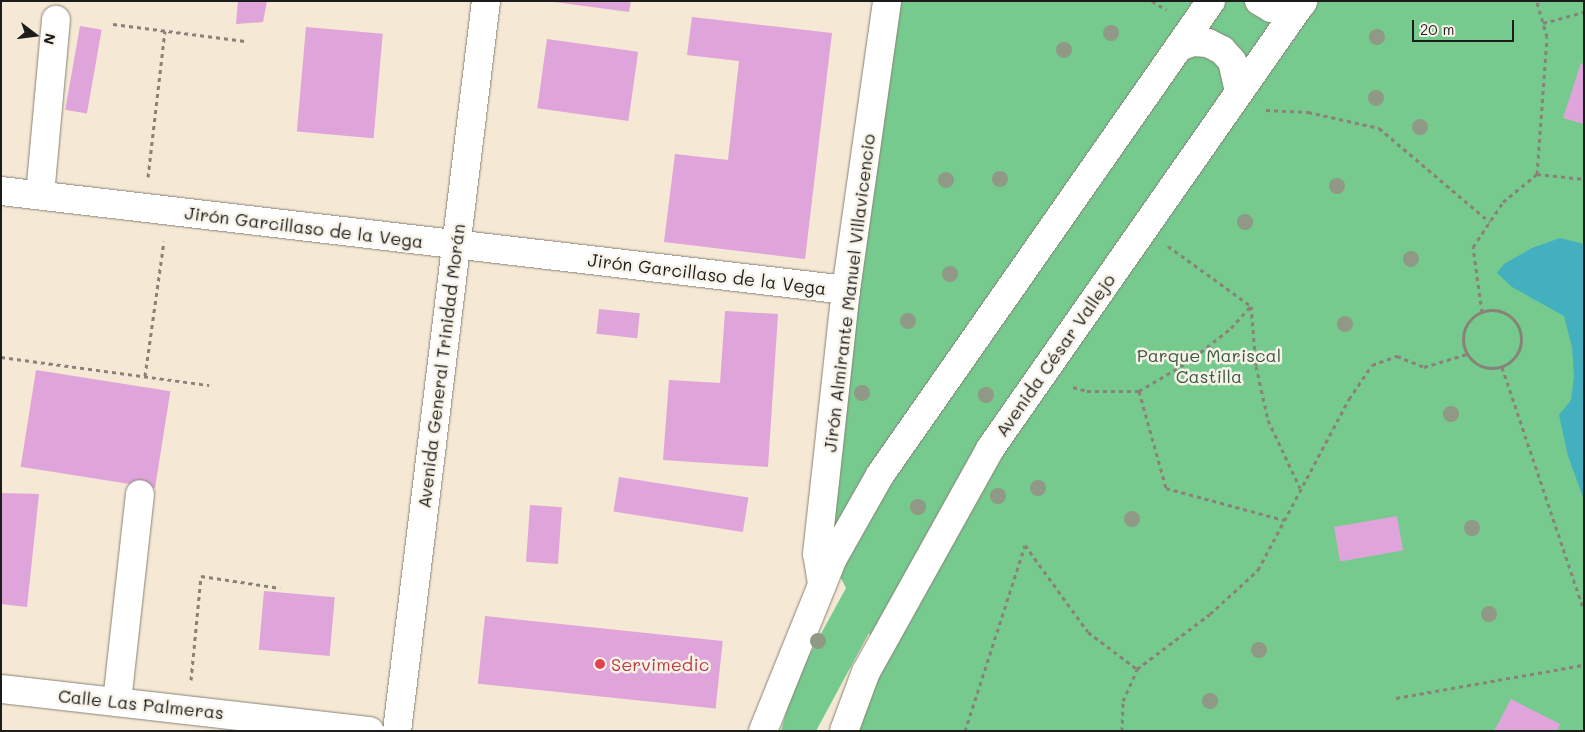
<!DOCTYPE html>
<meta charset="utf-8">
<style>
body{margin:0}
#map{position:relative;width:1585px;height:732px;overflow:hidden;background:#f5e8d4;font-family:Mali,sans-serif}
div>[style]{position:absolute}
.green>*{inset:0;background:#77ca8e}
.water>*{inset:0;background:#42b0be}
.building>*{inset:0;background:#dfa4da;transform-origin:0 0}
.path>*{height:3px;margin-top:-1.5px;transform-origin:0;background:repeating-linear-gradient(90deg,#888278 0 4px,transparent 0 8px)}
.path>.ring{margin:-1.5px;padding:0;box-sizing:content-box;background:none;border:3px solid #888278;border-radius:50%}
.roads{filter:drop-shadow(0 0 1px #888278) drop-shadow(0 0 1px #888278)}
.minor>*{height:28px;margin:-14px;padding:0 14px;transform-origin:14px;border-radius:14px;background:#fff}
.major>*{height:28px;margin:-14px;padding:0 14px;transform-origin:14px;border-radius:14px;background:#fff}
.trees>*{width:16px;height:16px;margin:-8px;border-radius:50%;background:#8f9985}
.dots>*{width:14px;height:14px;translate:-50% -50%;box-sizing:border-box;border:2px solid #f7f3e8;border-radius:50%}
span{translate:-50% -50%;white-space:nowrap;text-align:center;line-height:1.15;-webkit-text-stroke:5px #f7f3e8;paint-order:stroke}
.street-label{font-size:18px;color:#1c1c1c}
.park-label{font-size:18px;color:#3c5944}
.health-label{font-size:18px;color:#be3a42}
.left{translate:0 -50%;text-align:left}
.frame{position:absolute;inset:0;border:2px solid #1c1c1c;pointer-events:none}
.north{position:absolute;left:10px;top:10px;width:50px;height:50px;-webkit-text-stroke:4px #f7f3e8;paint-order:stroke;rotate:105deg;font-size:14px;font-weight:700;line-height:20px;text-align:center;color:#1c1c1c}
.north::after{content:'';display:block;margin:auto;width:18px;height:22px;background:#1c1c1c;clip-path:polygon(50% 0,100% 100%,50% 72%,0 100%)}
.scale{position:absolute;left:1412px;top:20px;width:102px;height:22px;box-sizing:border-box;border:2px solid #1c1c1c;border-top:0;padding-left:6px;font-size:15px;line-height:18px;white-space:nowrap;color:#1c1c1c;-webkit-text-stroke:4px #f7f3e8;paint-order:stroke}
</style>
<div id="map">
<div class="green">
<i style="clip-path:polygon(892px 1px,1584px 1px,1584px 731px,858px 731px,885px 662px,869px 633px,816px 731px,781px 731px,794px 683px,846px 588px,816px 530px)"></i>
</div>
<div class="water">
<i style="clip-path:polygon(1560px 238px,1584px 244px,1584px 500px,1568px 456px,1559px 415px,1571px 400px,1574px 376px,1572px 347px,1564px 316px,1512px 287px,1497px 273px,1504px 264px,1532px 248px)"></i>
</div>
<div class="building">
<i style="clip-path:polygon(238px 1px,267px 1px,263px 22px,236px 24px)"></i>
<i style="clip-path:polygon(547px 1px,631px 1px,629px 12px)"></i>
<i style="clip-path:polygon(692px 17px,832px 33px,805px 259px,664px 242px,675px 154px,728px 160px,739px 61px,687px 55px)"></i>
<i style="left:80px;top:26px;width:22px;height:85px;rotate:10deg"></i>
<i style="left:306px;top:27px;width:77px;height:105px;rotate:5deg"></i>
<i style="left:547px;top:39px;width:92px;height:70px;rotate:8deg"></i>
<i style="clip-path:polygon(1581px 63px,1584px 64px,1584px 124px,1563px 118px)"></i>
<i style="left:599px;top:309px;width:41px;height:25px;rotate:6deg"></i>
<i style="clip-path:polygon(725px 311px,778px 314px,768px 467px,663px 460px,669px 380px,720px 383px)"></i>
<i style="left:36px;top:370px;width:136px;height:98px;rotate:9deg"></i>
<i style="left:619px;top:477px;width:131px;height:35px;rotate:9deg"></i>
<i style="clip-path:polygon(1px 493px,39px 494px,27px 607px,1px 604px)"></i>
<i style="left:530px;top:505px;width:32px;height:57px;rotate:4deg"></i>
<i style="left:1397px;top:516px;width:35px;height:64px;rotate:80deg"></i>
<i style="left:264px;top:591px;width:71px;height:59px;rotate:5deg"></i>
<i style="left:485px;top:616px;width:239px;height:68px;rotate:6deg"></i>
<i style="clip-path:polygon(1511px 699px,1560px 724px,1557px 731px,1494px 731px)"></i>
</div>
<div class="path">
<i style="left:1152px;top:1px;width:17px;rotate:31deg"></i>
<i style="left:1543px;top:23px;width:42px;rotate:-15deg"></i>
<i style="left:113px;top:24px;width:133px;rotate:7.3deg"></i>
<i style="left:1266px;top:110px;width:42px;rotate:2.7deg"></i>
<i style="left:1308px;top:112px;width:73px;rotate:12.7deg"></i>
<i style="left:1379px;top:128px;width:145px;rotate:40.3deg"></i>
<i style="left:1537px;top:174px;width:137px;rotate:-85.8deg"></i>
<i style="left:1547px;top:37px;width:37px;rotate:-106deg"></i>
<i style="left:148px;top:177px;width:147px;rotate:-83.4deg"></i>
<i style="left:1168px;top:246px;width:102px;rotate:35.9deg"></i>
<i style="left:1251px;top:306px;width:60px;rotate:85.2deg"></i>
<i style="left:1256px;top:366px;width:55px;rotate:77.5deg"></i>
<i style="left:1268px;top:420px;width:75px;rotate:64.8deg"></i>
<i class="ring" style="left:1463px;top:310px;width:55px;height:55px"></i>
<i style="left:1482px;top:312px;width:66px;rotate:-97.9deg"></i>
<i style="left:1473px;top:247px;width:54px;rotate:-56.3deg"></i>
<i style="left:1503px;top:202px;width:44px;rotate:-39.5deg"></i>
<i style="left:1537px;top:174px;width:47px;rotate:6.1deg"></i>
<i style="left:1px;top:357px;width:210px;rotate:7.7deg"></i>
<i style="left:1502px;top:367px;width:257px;rotate:71.4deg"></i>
<i style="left:145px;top:376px;width:136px;rotate:-82deg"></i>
<i style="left:1073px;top:387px;width:15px;rotate:16deg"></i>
<i style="left:1087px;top:391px;width:52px"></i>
<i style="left:1139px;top:391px;width:101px;rotate:74.4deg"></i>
<i style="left:1166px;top:488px;width:122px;rotate:15.2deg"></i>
<i style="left:1139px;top:391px;width:57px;rotate:-30.6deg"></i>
<i style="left:1188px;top:362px;width:55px;rotate:-38.3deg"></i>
<i style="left:1231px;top:328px;width:30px;rotate:-48deg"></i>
<i style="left:191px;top:680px;width:104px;rotate:-84.5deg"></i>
<i style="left:201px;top:576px;width:80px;rotate:8.6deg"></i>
<i style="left:1396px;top:698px;width:191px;rotate:-10deg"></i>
<i style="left:965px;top:731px;width:195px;rotate:-72.1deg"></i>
<i style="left:1025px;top:545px;width:107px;rotate:54.1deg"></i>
<i style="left:1088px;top:632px;width:61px;rotate:37.1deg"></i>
<i style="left:1122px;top:731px;width:30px;rotate:-88deg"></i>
<i style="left:1123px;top:701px;width:35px;rotate:-66deg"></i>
<i style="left:1137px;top:669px;width:91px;rotate:-37deg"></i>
<i style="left:1210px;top:614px;width:65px;rotate:-42.5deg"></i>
<i style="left:1258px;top:570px;width:194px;rotate:-62deg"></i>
<i style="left:1349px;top:399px;width:41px;rotate:-55.9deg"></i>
<i style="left:1372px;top:365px;width:27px;rotate:-20deg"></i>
<i style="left:1397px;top:356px;width:29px;rotate:22deg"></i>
<i style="left:1424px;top:367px;width:45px;rotate:-16.8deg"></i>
</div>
<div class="roads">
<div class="minor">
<i style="left:1px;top:191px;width:851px;rotate:6.68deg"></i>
<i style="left:40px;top:195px;width:176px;rotate:-84.8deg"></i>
<i style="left:822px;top:584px;width:30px;rotate:-99deg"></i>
<i style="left:817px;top:554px;width:72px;rotate:-83.7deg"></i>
<i style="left:825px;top:482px;width:193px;rotate:-83.8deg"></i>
<i style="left:846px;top:290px;width:292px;rotate:-81.9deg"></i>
<i style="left:1px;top:689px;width:371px;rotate:6.5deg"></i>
<i style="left:117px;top:702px;width:209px;rotate:-83.7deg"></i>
<i style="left:397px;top:731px;width:735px;rotate:-83.05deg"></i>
</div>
<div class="major">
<i style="left:1259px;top:1px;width:14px;rotate:30deg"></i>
<i style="left:1271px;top:8px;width:16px"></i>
<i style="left:1287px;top:8px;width:16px;rotate:-18deg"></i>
<i style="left:1179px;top:47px;width:15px;rotate:-20deg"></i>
<i style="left:1193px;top:42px;width:15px;rotate:4deg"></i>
<i style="left:1208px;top:43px;width:16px;rotate:27deg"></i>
<i style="left:1222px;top:50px;width:15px;rotate:48deg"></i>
<i style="left:1232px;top:61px;width:32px;rotate:77deg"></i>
<i style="left:763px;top:731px;width:187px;rotate:-68deg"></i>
<i style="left:833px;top:558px;width:95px;rotate:-60.5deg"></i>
<i style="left:880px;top:475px;width:578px;rotate:-55.07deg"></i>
<i style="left:844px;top:731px;width:63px;rotate:-69.6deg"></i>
<i style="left:866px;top:672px;width:255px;rotate:-60.9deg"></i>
<i style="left:990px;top:449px;width:547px;rotate:-55.06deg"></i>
</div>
</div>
<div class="trees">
<i style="left:1111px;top:33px"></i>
<i style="left:1377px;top:37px"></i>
<i style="left:1064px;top:50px"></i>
<i style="left:1376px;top:98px"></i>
<i style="left:1420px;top:127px"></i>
<i style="left:1000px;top:179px"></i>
<i style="left:946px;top:180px"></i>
<i style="left:1337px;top:186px"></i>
<i style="left:1245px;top:222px"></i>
<i style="left:1411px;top:259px"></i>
<i style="left:950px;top:274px"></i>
<i style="left:908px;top:321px"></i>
<i style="left:1345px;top:324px"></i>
<i style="left:862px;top:393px"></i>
<i style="left:986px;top:395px"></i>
<i style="left:1451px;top:414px"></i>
<i style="left:1038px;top:488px"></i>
<i style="left:998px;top:496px"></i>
<i style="left:918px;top:507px"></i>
<i style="left:1132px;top:519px"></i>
<i style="left:1472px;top:528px"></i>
<i style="left:1489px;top:614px"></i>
<i style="left:818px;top:641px"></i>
<i style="left:1259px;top:650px"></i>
<i style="left:1210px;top:701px"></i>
</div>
<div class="dots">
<i style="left:600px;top:664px;background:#e0444e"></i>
</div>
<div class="street-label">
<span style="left:304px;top:227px;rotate:7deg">Jirón Garcillaso de la Vega</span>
<span style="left:707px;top:274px;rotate:7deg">Jirón Garcillaso de la Vega</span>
<span style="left:849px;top:293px;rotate:-83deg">Jirón Almirante Manuel Villavicencio</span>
<span style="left:1055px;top:355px;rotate:-55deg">Avenida César Vallejo</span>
<span style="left:441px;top:366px;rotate:-83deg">Avenida General Trinidad Morán</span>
<span style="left:141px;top:704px;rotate:6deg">Calle Las Palmeras</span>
</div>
<div class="park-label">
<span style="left:1209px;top:366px">Parque Mariscal<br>Castilla</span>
</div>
<div class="health-label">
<span class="left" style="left:611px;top:664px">Servimedic</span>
</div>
<div class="frame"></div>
<div class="north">N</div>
<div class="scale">20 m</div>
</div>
